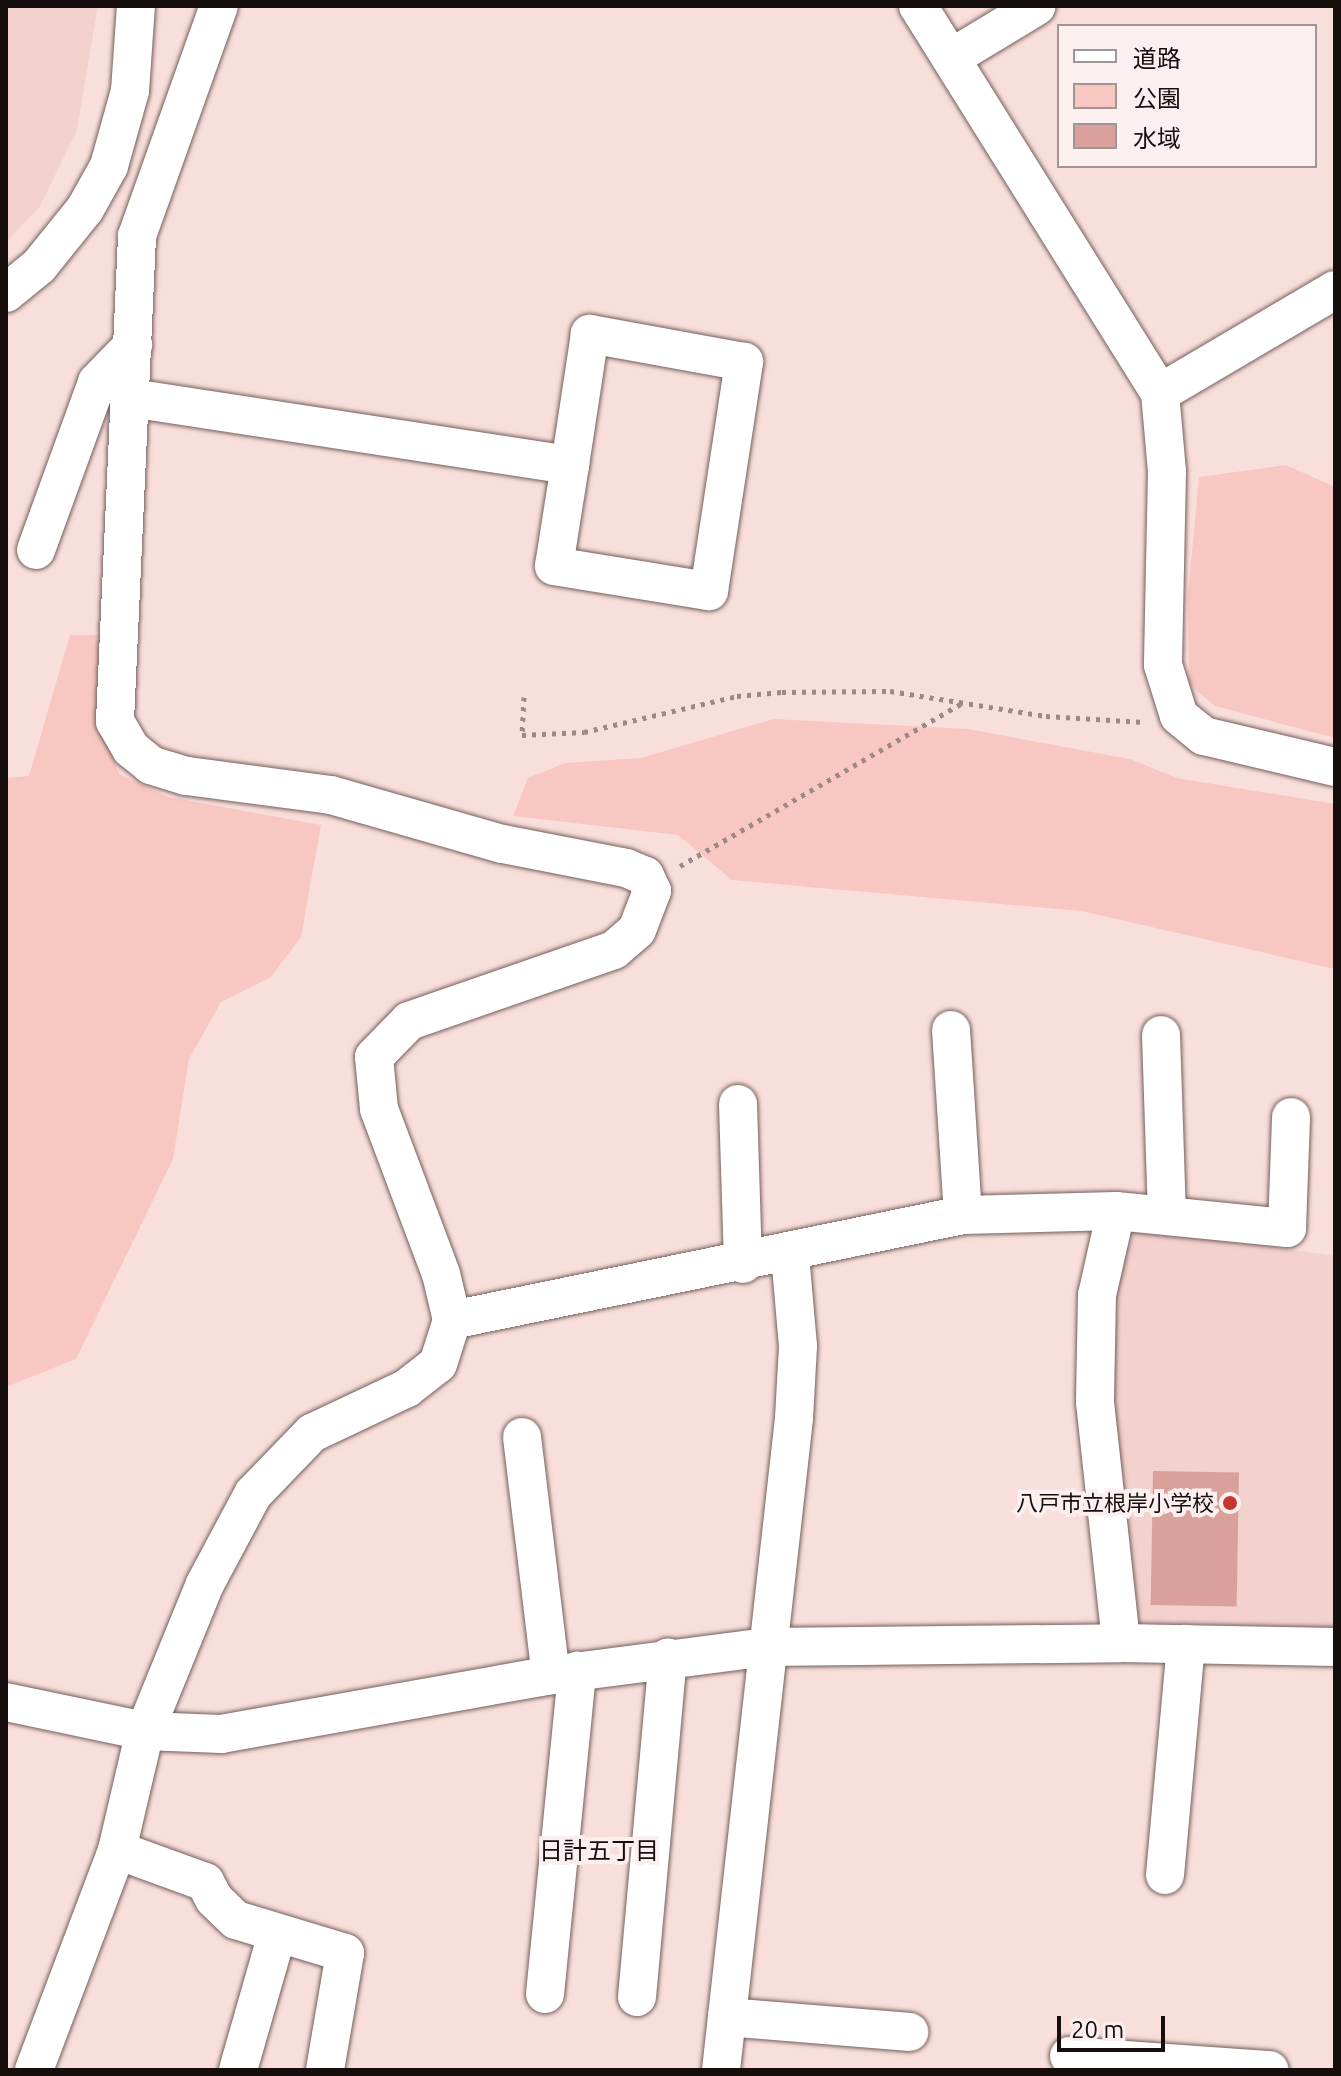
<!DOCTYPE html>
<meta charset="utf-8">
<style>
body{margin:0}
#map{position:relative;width:1341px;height:2076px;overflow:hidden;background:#f9dfdb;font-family:Ubuntu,"Noto Sans JP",sans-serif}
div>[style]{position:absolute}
.built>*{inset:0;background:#f3d1cd}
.green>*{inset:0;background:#f9c7c1}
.water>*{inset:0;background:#daa19a;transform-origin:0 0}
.path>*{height:5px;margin-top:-2.5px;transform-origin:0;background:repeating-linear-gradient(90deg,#9c8986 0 4px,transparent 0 10px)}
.roads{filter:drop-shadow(0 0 2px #745e5b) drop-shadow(0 0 2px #745e5b)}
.street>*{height:38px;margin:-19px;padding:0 19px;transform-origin:19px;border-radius:19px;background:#fff}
.dots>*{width:22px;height:22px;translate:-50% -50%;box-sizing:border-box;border:4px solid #fbf0ef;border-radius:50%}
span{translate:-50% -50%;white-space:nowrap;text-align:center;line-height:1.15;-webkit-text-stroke:8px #fbf0ef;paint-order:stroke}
.poi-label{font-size:22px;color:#160e0d}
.right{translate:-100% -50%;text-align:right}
.neighbourhood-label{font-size:24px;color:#160e0d}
.frame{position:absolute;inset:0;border:8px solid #160e0d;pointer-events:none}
.legend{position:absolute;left:1057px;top:24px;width:260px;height:144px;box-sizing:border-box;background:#fbf0ef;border:2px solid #9f9695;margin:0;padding:10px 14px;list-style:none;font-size:24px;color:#160e0d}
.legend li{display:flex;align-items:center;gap:16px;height:40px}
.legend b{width:40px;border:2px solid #9f9695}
.scale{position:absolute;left:1057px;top:2016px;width:108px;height:36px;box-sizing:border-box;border:4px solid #160e0d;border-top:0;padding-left:10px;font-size:24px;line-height:28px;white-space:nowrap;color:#160e0d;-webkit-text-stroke:6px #fbf0ef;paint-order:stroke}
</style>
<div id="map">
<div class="built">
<i style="clip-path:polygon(6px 6px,98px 6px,77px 130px,39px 208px,6px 242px)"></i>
<i style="clip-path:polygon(1137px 1228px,1335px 1256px,1335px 1627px,1137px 1623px,1112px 1382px,1114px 1276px)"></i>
</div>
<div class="green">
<i style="clip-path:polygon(1286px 465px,1335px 487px,1335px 738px,1215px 706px,1189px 684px,1188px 594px,1199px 477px)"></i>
<i style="clip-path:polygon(70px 635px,101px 635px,98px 719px,119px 774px,168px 797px,321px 825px,301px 937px,271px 977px,221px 1002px,189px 1059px,173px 1159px,76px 1359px,6px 1387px,6px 778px,29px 776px)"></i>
<i style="clip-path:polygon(773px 719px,968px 729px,1130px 759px,1177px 778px,1335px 804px,1335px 969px,1081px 911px,732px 880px,678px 835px,513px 816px,528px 778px,565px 763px,641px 758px)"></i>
</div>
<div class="water">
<i style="left:1153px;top:1471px;width:86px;height:134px;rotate:1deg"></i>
</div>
<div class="path">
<i style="left:524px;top:697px;width:38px;rotate:93deg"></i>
<i style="left:522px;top:735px;width:62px;rotate:-2.8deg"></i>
<i style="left:584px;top:732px;width:157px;rotate:-13.2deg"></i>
<i style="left:737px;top:696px;width:45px;rotate:-5.1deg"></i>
<i style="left:782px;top:692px;width:108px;rotate:-0.5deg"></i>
<i style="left:890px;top:691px;width:158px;rotate:9.1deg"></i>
<i style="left:1046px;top:716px;width:98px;rotate:3.5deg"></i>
<i style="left:680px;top:866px;width:330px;rotate:-30deg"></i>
</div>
<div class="roads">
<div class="street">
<i style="left:918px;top:6px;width:456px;rotate:58deg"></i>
<i style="left:1160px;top:393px;width:78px;rotate:84.9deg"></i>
<i style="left:1167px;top:471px;width:194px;rotate:91.2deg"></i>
<i style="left:1163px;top:665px;width:53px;rotate:72.6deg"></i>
<i style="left:1179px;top:716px;width:32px;rotate:39deg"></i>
<i style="left:1204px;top:736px;width:135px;rotate:13.3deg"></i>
<i style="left:951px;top:58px;width:100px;rotate:-31.2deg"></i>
<i style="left:6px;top:293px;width:43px;rotate:-39.3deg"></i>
<i style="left:39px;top:266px;width:73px;rotate:-51.1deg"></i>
<i style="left:85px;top:209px;width:49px;rotate:-60.8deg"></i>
<i style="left:109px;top:166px;width:78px;rotate:-74.4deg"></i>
<i style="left:130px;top:91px;width:85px;rotate:-86deg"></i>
<i style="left:1160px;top:393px;width:203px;rotate:-30.5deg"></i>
<i style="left:131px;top:398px;width:444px;rotate:8.7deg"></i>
<i style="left:570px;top:465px;width:102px;rotate:99deg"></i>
<i style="left:554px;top:566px;width:157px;rotate:9.2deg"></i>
<i style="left:709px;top:591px;width:232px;rotate:-81.3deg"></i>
<i style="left:744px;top:362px;width:157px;rotate:-169.7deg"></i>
<i style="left:590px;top:334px;width:133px;rotate:98.7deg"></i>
<i style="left:36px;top:550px;width:179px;rotate:-70deg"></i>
<i style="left:97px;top:382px;width:52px;rotate:-45.8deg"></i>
<i style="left:951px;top:1030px;width:185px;rotate:86.3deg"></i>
<i style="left:1161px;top:1035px;width:178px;rotate:88.1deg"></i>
<i style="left:738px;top:1104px;width:160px;rotate:88.2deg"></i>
<i style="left:1116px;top:1211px;width:86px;rotate:102.7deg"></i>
<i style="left:1097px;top:1295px;width:107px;rotate:91.1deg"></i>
<i style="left:1095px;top:1402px;width:242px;rotate:83.8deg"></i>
<i style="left:452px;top:1320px;width:522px;rotate:-11.61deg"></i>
<i style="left:963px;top:1215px;width:153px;rotate:-1.5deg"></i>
<i style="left:1116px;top:1211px;width:172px;rotate:5.7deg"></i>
<i style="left:1287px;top:1228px;width:111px;rotate:-87.9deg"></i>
<i style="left:522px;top:1437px;width:240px;rotate:83.1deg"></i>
<i style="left:6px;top:1702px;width:142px;rotate:11.8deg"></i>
<i style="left:145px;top:1731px;width:76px;rotate:2.3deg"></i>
<i style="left:221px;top:1734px;width:335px;rotate:-10.1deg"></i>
<i style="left:551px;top:1675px;width:217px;rotate:-7.4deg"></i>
<i style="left:766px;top:1647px;width:355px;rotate:-0.6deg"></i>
<i style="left:1121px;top:1643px;width:214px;rotate:1.1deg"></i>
<i style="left:117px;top:1850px;width:94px;rotate:20deg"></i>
<i style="left:205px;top:1882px;width:19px;rotate:62deg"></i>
<i style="left:214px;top:1899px;width:30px;rotate:44deg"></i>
<i style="left:236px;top:1920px;width:114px;rotate:16.8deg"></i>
<i style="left:345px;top:1953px;width:119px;rotate:99.7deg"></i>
<i style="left:1165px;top:1875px;width:232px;rotate:-84.8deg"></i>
<i style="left:545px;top:1994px;width:325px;rotate:-84.3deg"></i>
<i style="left:637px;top:1997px;width:341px;rotate:-84.8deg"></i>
<i style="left:727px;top:2017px;width:183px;rotate:4.7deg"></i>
<i style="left:1069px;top:2056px;width:201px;rotate:4deg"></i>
<i style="left:34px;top:2070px;width:235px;rotate:-69.3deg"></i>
<i style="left:117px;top:1850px;width:122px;rotate:-76.8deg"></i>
<i style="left:145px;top:1731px;width:159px;rotate:-67.8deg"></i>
<i style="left:205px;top:1584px;width:102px;rotate:-61.9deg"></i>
<i style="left:253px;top:1494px;width:85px;rotate:-46deg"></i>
<i style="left:312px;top:1433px;width:105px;rotate:-25.3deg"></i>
<i style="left:407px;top:1388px;width:39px;rotate:-38deg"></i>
<i style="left:438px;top:1364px;width:46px;rotate:-72.3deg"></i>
<i style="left:452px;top:1320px;width:47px;rotate:-103.4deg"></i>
<i style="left:441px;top:1274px;width:176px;rotate:-110.6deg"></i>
<i style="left:379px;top:1109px;width:52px;rotate:-95.5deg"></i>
<i style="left:374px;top:1057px;width:50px;rotate:-45.8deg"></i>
<i style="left:409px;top:1021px;width:217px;rotate:-19.1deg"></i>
<i style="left:614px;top:950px;width:30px;rotate:-41deg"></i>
<i style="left:637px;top:930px;width:42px;rotate:-69deg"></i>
<i style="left:652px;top:891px;width:17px;rotate:-115deg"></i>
<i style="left:645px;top:876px;width:21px;rotate:-157deg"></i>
<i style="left:626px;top:868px;width:126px;rotate:-169deg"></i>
<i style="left:502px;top:844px;width:178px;rotate:-164deg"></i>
<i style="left:331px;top:795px;width:146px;rotate:-172.5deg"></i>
<i style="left:186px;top:776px;width:37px;rotate:-163deg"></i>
<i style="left:151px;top:765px;width:26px;rotate:-141deg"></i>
<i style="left:131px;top:749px;width:32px;rotate:-120deg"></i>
<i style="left:115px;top:721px;width:485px;rotate:-87.4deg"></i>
<i style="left:137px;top:236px;width:244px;rotate:-70.4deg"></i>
<i style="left:238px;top:2070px;width:141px;rotate:-74deg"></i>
<i style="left:721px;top:2070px;width:656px;rotate:-83.61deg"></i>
<i style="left:794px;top:1418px;width:72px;rotate:-86.8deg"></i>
<i style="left:798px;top:1346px;width:92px;rotate:-95deg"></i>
</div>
</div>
<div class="dots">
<i style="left:1230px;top:1503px;background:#c53633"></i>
</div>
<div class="poi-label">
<span class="right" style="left:1214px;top:1503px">八戸市立根岸小学校</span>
</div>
<div class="neighbourhood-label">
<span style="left:599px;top:1851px">日計五丁目</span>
</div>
<div class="frame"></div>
<ul class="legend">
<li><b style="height:10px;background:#fff"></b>道路</li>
<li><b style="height:22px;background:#f9c7c1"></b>公園</li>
<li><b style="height:22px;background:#daa19a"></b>水域</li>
</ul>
<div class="scale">20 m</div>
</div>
